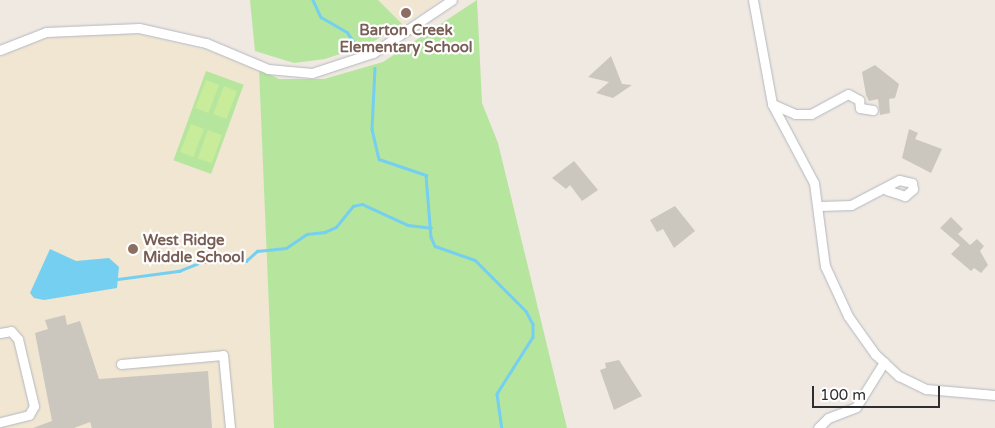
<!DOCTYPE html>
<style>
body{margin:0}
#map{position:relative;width:995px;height:428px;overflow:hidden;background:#efe9e1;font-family:"Varela Round",sans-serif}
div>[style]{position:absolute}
.education>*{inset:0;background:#f0e6d1}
.green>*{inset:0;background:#b6e59e;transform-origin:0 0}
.pitch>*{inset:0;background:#c9ec9a;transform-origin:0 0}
.water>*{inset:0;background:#75cff0}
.stream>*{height:2.5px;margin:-1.25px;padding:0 1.25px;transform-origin:1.25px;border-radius:1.25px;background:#75cff0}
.building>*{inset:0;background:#cbc7bf}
.roads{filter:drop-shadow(0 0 1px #b4b7c1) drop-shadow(0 0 1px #b4b7c1)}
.minor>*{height:9px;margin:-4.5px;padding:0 4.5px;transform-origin:4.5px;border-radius:4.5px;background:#fff}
.dots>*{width:14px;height:14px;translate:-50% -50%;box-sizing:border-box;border:2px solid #fff;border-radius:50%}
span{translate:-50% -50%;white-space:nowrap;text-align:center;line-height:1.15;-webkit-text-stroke:4.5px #fff;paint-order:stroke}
.education-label{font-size:15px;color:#785e54;font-weight:700}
.left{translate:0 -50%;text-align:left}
.scale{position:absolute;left:812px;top:386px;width:128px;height:22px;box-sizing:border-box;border:2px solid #2e2e2e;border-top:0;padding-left:6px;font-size:15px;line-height:18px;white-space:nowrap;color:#2e2e2e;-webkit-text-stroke:4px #fff;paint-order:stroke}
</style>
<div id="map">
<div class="education">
<i style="clip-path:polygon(378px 0,440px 0,403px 25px)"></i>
<i style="clip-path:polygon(132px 33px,259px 63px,274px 428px,0 428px,0 57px,43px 37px)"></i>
</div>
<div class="green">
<i style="clip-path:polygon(250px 0,378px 0,403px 25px,367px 45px,325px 59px,294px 63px,255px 51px)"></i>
<i style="clip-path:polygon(477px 0,482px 103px,498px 143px,567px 428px,274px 428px,259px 69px,279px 79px,324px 79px,383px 62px)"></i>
<i style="left:206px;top:71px;width:40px;height:95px;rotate:20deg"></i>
</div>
<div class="pitch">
<i style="left:206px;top:80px;width:14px;height:30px;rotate:21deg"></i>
<i style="left:224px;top:86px;width:14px;height:30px;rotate:21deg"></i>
<i style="left:191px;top:124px;width:14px;height:30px;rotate:21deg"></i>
<i style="left:208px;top:130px;width:15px;height:30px;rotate:20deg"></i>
</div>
<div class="water">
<i style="clip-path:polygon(50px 249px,76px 261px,109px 258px,119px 267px,117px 288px,44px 300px,34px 298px,30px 293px)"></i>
</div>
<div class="stream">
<i style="left:313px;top:0;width:19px;rotate:65deg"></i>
<i style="left:321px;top:17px;width:30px;rotate:30deg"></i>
<i style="left:347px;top:32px;width:16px;rotate:55deg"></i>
<i style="left:375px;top:68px;width:61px;rotate:92.8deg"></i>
<i style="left:372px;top:129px;width:31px;rotate:77deg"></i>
<i style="left:379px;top:159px;width:50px;rotate:18.8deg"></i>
<i style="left:426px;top:175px;width:62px;rotate:85.4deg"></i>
<i style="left:431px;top:237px;width:10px;rotate:66deg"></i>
<i style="left:435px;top:246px;width:42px;rotate:19.3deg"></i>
<i style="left:475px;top:260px;width:72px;rotate:45deg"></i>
<i style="left:526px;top:311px;width:15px;rotate:62deg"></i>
<i style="left:533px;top:324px;width:13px;rotate:90deg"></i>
<i style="left:533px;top:337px;width:67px;rotate:122.3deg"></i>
<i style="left:497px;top:394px;width:34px;rotate:82deg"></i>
<i style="left:118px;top:279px;width:62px;rotate:-7.5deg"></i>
<i style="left:179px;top:271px;width:24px;rotate:-22deg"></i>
<i style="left:201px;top:262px;width:45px;rotate:-1.3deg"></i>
<i style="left:246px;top:261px;width:15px;rotate:-42deg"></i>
<i style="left:257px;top:251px;width:29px;rotate:-6deg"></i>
<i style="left:286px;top:248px;width:25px;rotate:-34deg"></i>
<i style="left:307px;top:234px;width:18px;rotate:-6deg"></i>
<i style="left:325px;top:232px;width:12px;rotate:-24deg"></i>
<i style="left:336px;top:227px;width:27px;rotate:-51deg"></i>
<i style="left:353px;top:206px;width:9px;rotate:-13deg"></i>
<i style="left:362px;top:204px;width:51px;rotate:24.5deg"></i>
<i style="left:408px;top:225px;width:23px;rotate:7deg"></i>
</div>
<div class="building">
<i style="clip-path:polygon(611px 56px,622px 84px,632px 85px,613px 98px,596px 93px,609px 82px,588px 77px)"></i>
<i style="clip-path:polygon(875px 65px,899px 84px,895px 98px,889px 99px,890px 113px,880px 115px,878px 99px,869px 101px,866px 95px,862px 72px)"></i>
<i style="clip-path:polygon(909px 129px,918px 133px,915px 139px,942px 149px,931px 173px,902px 158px)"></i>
<i style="clip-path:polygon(574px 161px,598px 190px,582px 201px,570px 185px,566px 189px,552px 178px)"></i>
<i style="clip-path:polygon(675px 206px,695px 231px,674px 248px,663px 229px,657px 232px,650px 220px)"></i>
<i style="clip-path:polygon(951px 217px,963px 229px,958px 234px,970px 245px,977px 239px,984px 246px,980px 251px,988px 265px,981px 273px,974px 268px,971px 271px,951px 254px,960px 245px,940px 228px)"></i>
<i style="clip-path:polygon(65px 315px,67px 325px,80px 321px,99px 379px,208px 371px,212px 428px,92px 428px,90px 422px,74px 428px,33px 428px,52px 421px,35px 333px,48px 329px,45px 320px)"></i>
<i style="clip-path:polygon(619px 360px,642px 396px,614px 410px,600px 370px,606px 368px,605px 363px)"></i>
</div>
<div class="roads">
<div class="minor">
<i style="left:753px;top:0;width:106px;rotate:79.6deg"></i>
<i style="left:772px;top:104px;width:89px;rotate:62deg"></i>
<i style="left:814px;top:183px;width:84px;rotate:82.5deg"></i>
<i style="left:825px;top:266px;width:55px;rotate:65.3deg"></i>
<i style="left:848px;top:316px;width:47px;rotate:54.6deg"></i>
<i style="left:875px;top:354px;width:33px;rotate:43deg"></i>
<i style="left:899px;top:376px;width:30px;rotate:26deg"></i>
<i style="left:926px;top:389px;width:69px;rotate:5deg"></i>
<i style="left:0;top:50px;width:49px;rotate:-21.4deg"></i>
<i style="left:46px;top:32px;width:93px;rotate:-2.5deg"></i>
<i style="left:139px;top:28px;width:69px;rotate:12.6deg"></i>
<i style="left:206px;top:43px;width:67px;rotate:22.8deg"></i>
<i style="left:268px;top:69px;width:44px;rotate:5.2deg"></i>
<i style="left:312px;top:73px;width:64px;rotate:-18.2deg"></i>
<i style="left:373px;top:53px;width:95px;rotate:-33.9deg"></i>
<i style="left:772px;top:104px;width:25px;rotate:23deg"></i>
<i style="left:795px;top:114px;width:16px"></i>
<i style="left:811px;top:114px;width:42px;rotate:-28.4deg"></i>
<i style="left:848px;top:94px;width:13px;rotate:29deg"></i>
<i style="left:859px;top:100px;width:8px;rotate:83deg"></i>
<i style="left:860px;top:108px;width:13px;rotate:9deg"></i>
<i style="left:820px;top:206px;width:31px;rotate:-2deg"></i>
<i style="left:851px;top:205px;width:54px;rotate:-27.5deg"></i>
<i style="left:899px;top:180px;width:13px;rotate:13deg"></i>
<i style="left:912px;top:183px;width:6px;rotate:81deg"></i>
<i style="left:913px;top:189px;width:11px;rotate:139deg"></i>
<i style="left:905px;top:196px;width:19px;rotate:-162deg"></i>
<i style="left:0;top:333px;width:11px;rotate:-10deg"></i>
<i style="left:11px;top:331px;width:11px;rotate:49deg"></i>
<i style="left:18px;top:339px;width:69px;rotate:76.6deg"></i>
<i style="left:34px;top:406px;width:10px;rotate:119deg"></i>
<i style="left:29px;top:415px;width:30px;rotate:166deg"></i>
<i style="left:121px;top:364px;width:102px;rotate:-5deg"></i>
<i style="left:223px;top:355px;width:73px;rotate:84.5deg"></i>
<i style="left:818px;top:428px;width:14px;rotate:-45deg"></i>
<i style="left:828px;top:418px;width:30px;rotate:-21deg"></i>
<i style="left:856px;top:407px;width:53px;rotate:-58.1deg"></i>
</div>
</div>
<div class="dots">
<i style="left:406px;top:13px;background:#8d6e63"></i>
<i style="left:133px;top:249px;background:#8d6e63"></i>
</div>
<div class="education-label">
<span style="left:406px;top:39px">Barton Creek<br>Elementary School</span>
<span class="left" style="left:143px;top:249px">West Ridge<br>Middle School</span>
</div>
<div class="scale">100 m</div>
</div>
